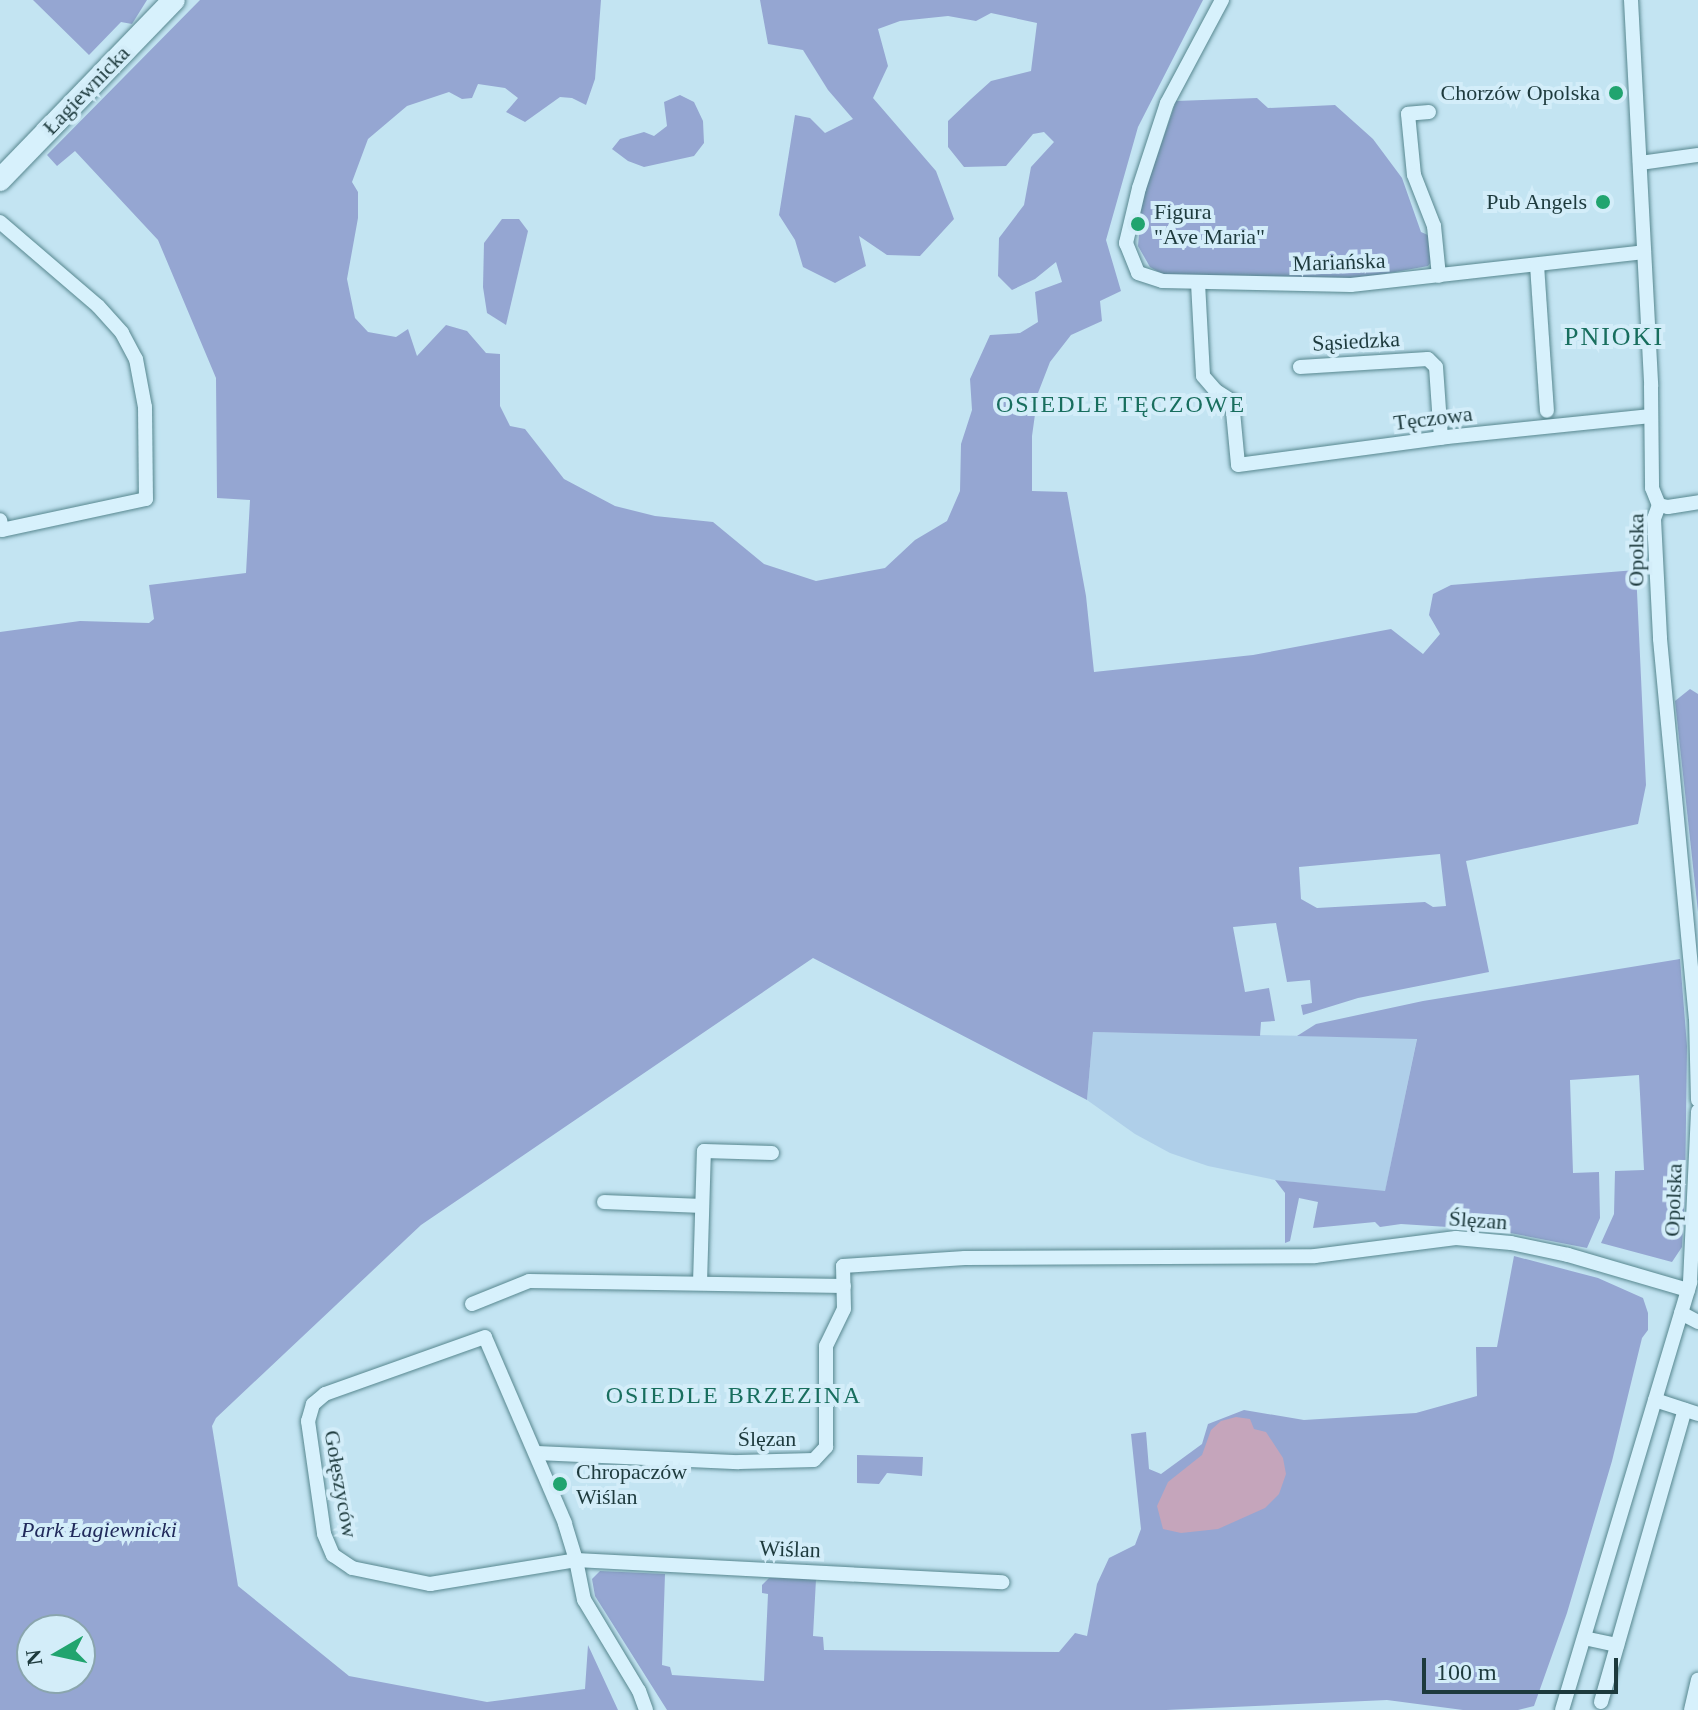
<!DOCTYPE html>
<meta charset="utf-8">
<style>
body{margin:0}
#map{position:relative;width:1698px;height:1710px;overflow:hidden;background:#c3e4f2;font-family:Georgia,serif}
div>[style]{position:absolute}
.farmland>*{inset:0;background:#afcfe9}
.green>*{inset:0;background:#95a6d2}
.water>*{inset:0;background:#c5a5bb}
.roads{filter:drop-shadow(0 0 2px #57878f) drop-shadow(0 0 2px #57878f)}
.street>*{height:14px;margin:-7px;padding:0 7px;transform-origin:7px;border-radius:7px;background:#d7f1fc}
.secondary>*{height:22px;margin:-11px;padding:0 11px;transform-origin:11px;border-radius:11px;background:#d7f1fc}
.dots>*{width:22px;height:22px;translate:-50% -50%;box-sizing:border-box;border:4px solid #d3edf9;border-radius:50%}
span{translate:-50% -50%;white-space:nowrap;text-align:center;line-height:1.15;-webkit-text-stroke:8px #d3edf9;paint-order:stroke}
.street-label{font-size:22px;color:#1d3a3d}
.poi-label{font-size:22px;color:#1d3a3d}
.right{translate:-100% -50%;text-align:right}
.left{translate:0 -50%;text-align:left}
.park-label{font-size:22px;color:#212a5b;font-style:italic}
.neighbourhood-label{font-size:24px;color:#186e5e;letter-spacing:2px}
.quarter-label{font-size:26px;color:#186e5e;letter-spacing:2px}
.north{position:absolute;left:16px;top:1614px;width:80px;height:80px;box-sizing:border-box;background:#d3edf9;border:2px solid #8aa5ae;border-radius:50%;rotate:261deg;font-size:22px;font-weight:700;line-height:32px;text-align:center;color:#1d3a3d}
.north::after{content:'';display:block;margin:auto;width:28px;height:36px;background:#21a46f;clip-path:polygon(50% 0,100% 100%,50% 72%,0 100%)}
.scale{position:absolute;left:1422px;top:1658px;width:196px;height:36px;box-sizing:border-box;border:4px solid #1d3a3d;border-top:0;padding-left:10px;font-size:24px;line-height:28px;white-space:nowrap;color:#1d3a3d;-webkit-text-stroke:6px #d3edf9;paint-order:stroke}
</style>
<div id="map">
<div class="farmland">
<i style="clip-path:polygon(1093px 1032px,1417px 1038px,1385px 1192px,1275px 1180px,1208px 1166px,1170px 1153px,1135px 1134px,1087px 1100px)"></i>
</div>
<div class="green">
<i style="clip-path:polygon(33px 0,147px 0,132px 24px,121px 22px,89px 55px)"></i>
<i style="clip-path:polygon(evenodd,200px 0,601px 0,595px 79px,586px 105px,572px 98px,560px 97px,525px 122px,506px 112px,518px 98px,505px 88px,478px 84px,472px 98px,462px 99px,449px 92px,407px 106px,368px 139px,352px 182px,358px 192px,358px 218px,347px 279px,355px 318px,368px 332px,396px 337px,408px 329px,417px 356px,446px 325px,467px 331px,486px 353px,500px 354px,500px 406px,510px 426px,525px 429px,564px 479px,615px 506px,655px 516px,713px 522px,764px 564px,816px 581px,885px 568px,915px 540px,947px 521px,960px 491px,961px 444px,972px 410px,970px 379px,990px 335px,1020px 333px,1038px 322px,1035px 292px,1062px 282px,1056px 262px,1035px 279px,1012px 290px,998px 276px,999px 238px,1024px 205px,1031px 167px,1054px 142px,1044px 132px,1033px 134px,1006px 166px,964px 167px,948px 147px,948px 121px,971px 99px,991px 81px,1031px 71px,1037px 23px,991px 13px,976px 21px,948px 16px,900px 21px,878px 29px,888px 66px,873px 98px,936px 171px,954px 219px,920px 256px,887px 255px,859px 236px,866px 266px,835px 283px,803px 267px,795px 240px,779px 215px,795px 115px,810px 118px,825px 133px,853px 119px,828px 90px,803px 50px,768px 44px,760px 0,1203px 0,1138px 127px,1106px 240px,1121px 291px,1100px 301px,1102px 321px,1071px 335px,1050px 362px,1038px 393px,1032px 436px,1032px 491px,1067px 492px,1086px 596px,1094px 672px,1253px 655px,1391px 629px,1423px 654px,1440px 634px,1429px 615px,1433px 594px,1451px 585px,1636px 570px,1646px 785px,1638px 824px,1466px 861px,1489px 972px,1358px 998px,1303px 1015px,1301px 1005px,1312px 1003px,1310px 980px,1287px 982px,1276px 923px,1233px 927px,1245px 992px,1269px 988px,1275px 1021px,1261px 1022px,1260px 1036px,1093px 1032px,1087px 1100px,813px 958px,421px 1225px,216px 1418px,212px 1426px,238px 1586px,349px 1676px,487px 1702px,585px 1689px,588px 1645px,618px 1710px,0 1710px,0 632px,80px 621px,149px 623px,154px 619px,149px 585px,246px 573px,250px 500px,217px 498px,216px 378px,158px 240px,75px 151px,57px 166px,47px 155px,200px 0,1440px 854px,1446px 906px,1433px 907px,1425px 902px,1317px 908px,1301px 899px,1299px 867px,1440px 854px,200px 0,32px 1630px,80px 1630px,80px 1678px,32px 1678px,32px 1630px)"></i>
<i style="clip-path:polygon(680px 95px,694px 102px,703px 121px,704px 143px,694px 156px,644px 167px,628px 161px,612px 149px,620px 139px,644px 132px,654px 136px,667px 126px,664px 102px)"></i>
<i style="clip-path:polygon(1257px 98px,1268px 108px,1335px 105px,1373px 139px,1402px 178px,1421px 232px,1430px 236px,1432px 261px,1428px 266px,1357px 279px,1164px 275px,1150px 267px,1138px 246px,1142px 200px,1176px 101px)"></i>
<i style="clip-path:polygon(502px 219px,519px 219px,528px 231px,506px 325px,487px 313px,483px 287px,484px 243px)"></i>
<i style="clip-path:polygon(1690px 689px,1698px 694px,1698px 912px,1675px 701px)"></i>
<i style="clip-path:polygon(1680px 959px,1687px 1046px,1685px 1192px,1682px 1247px,1672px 1262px,1601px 1243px,1614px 1214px,1615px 1171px,1644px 1170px,1639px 1075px,1570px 1080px,1573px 1173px,1599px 1172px,1600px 1218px,1587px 1248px,1495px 1230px,1401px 1224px,1380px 1227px,1375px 1222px,1313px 1228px,1318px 1202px,1299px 1198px,1290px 1241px,1285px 1243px,1285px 1193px,1275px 1180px,1385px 1191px,1417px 1039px,1297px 1036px,1316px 1024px,1423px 1001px)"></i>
<i style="clip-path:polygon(1514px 1256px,1598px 1278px,1643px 1298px,1648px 1313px,1648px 1330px,1642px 1338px,1612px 1461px,1567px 1613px,1534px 1706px,1518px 1710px,1463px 1710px,1387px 1700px,1166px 1710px,667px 1710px,595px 1596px,592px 1579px,600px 1571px,665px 1574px,662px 1665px,670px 1667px,672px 1675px,764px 1681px,768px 1594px,762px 1593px,762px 1585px,769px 1578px,816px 1579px,813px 1636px,823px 1637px,824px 1650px,1059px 1652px,1075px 1633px,1087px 1636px,1097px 1584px,1109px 1558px,1135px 1545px,1141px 1529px,1131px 1434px,1146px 1432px,1149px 1469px,1161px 1474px,1202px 1444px,1208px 1424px,1244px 1410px,1304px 1420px,1416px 1413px,1477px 1396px,1476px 1347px,1497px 1347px)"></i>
<i style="clip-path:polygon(857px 1455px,923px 1457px,922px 1476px,887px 1473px,879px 1484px,857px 1483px)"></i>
</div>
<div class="water">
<i style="clip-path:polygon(1236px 1417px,1250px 1419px,1254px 1429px,1266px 1432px,1283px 1458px,1286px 1474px,1279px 1494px,1265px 1508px,1218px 1529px,1181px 1533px,1163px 1529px,1157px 1506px,1168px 1482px,1202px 1455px,1211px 1430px,1221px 1421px)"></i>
</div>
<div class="roads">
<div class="street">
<i style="left:1222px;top:0;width:117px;rotate:118.1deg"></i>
<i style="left:1167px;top:103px;width:89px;rotate:108.2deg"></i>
<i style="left:1139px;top:188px;width:57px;rotate:103.3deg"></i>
<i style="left:1126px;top:243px;width:32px;rotate:68deg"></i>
<i style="left:1138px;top:273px;width:25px;rotate:18deg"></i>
<i style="left:1162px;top:281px;width:189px;rotate:1.2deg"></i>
<i style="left:1351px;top:285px;width:295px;rotate:-6.4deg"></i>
<i style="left:1631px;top:0;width:387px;rotate:87deg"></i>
<i style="left:1651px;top:386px;width:102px;rotate:89.4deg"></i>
<i style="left:1652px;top:488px;width:18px;rotate:68deg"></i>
<i style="left:1659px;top:505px;width:15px;rotate:110deg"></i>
<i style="left:1654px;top:519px;width:120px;rotate:87.1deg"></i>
<i style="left:1660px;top:639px;width:381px;rotate:84.6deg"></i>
<i style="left:1696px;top:1018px;width:82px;rotate:88.6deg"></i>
<i style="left:1429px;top:112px;width:21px;rotate:175deg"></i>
<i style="left:1408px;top:114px;width:61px;rotate:84.4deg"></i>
<i style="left:1414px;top:175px;width:55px;rotate:68.6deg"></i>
<i style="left:1434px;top:226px;width:50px;rotate:84.3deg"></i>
<i style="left:1640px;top:163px;width:59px;rotate:-7.9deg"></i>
<i style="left:0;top:222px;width:129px;rotate:40.6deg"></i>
<i style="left:98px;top:306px;width:36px;rotate:48deg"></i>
<i style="left:122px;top:333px;width:30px;rotate:62deg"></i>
<i style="left:136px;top:359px;width:49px;rotate:79.4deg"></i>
<i style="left:145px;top:407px;width:92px;rotate:89.4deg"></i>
<i style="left:146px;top:499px;width:147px;rotate:167.9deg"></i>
<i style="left:2px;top:530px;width:10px;rotate:-101deg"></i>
<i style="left:1537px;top:265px;width:146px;rotate:86.1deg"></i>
<i style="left:1198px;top:283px;width:93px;rotate:86.9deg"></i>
<i style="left:1203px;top:376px;width:20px;rotate:49deg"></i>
<i style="left:1216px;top:391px;width:19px;rotate:32deg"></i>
<i style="left:1232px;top:401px;width:64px;rotate:84.6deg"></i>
<i style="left:1238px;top:465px;width:211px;rotate:-7.6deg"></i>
<i style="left:1447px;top:437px;width:205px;rotate:-5.9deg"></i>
<i style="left:1300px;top:367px;width:128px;rotate:-3.6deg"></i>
<i style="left:1428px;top:359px;width:11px;rotate:45deg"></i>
<i style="left:1436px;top:367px;width:71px;rotate:86deg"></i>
<i style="left:1659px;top:505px;width:9px;rotate:13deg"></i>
<i style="left:1668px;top:507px;width:30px;rotate:-9deg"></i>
<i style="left:604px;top:1202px;width:98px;rotate:2.3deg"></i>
<i style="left:700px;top:1283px;width:132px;rotate:-88.3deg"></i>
<i style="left:704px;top:1151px;width:68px;rotate:1.7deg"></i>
<i style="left:472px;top:1304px;width:61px;rotate:-22deg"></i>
<i style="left:529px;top:1281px;width:315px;rotate:0.9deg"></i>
<i style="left:1681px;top:1313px;width:19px;rotate:28deg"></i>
<i style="left:1655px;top:1400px;width:45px;rotate:18deg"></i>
<i style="left:537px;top:1453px;width:202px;rotate:2.6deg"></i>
<i style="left:739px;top:1462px;width:75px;rotate:-1.5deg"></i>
<i style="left:814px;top:1460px;width:18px;rotate:-47deg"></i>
<i style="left:826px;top:1447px;width:101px;rotate:-90deg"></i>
<i style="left:826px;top:1346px;width:41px;rotate:-64.1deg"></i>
<i style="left:844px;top:1309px;width:43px;rotate:-91.3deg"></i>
<i style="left:843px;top:1266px;width:122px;rotate:-3.8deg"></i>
<i style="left:965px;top:1258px;width:350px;rotate:-0.3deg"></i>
<i style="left:1315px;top:1256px;width:142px;rotate:-7.3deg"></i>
<i style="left:1456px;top:1238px;width:55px;rotate:5.2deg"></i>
<i style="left:1511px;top:1243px;width:58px;rotate:11.9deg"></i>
<i style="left:1568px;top:1255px;width:125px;rotate:16.3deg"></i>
<i style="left:1584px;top:1638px;width:34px;rotate:12deg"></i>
<i style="left:1601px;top:1702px;width:304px;rotate:-74deg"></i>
<i style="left:646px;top:1710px;width:20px;rotate:-110deg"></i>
<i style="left:639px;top:1691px;width:106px;rotate:-121.1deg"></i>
<i style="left:584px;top:1600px;width:41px;rotate:-101.3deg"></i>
<i style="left:576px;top:1560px;width:39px;rotate:-107deg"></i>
<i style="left:565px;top:1523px;width:202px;rotate:-113.3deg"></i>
<i style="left:485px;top:1337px;width:170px;rotate:160.4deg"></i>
<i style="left:325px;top:1394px;width:16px;rotate:140deg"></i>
<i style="left:313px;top:1404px;width:18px;rotate:106deg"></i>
<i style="left:308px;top:1421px;width:114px;rotate:81.9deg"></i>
<i style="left:324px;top:1534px;width:23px;rotate:67deg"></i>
<i style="left:333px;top:1555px;width:23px;rotate:34deg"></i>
<i style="left:352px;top:1568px;width:80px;rotate:11.6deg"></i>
<i style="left:430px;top:1584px;width:148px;rotate:-9.3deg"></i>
<i style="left:576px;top:1560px;width:427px;rotate:3deg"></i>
<i style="left:1562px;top:1710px;width:447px;rotate:-73.3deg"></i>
<i style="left:1690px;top:1282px;width:171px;rotate:-87.3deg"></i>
<i style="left:1691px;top:1710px;width:31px;rotate:-77deg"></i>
</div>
<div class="secondary">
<i style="left:0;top:180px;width:250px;rotate:-46deg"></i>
</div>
</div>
<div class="dots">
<i style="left:1616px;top:93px;background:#21a46f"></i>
<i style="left:1603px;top:202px;background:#21a46f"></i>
<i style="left:1138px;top:224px;background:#21a46f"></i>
<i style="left:560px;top:1484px;background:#21a46f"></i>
</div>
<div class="street-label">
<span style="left:86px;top:90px;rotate:-46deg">Łagiewnicka</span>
<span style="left:1339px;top:262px;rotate:-2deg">Mariańska</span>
<span style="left:1356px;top:341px;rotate:-3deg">Sąsiedzka</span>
<span style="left:1433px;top:418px;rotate:-7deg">Tęczowa</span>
<span style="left:1636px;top:550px;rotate:-90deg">Opolska</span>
<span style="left:1673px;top:1200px;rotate:-88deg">Opolska</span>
<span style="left:1478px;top:1220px;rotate:4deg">Ślęzan</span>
<span style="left:767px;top:1439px">Ślęzan</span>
<span style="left:341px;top:1484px;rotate:80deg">Gołęszyców</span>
<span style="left:790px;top:1549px;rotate:2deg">Wiślan</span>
</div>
<div class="poi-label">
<span class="right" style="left:1600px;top:93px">Chorzów Opolska</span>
<span class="right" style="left:1587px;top:202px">Pub Angels</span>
<span class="left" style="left:1154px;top:224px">Figura<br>"Ave Maria"</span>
<span class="left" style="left:576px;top:1484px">Chropaczów<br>Wiślan</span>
</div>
<div class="park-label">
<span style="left:99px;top:1530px">Park Łagiewnicki</span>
</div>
<div class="neighbourhood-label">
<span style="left:1121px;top:405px">OSIEDLE TĘCZOWE</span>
<span style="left:734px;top:1396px">OSIEDLE BRZEZINA</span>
</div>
<div class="quarter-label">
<span style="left:1614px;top:337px">PNIOKI</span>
</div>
<div class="north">N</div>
<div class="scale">100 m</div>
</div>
